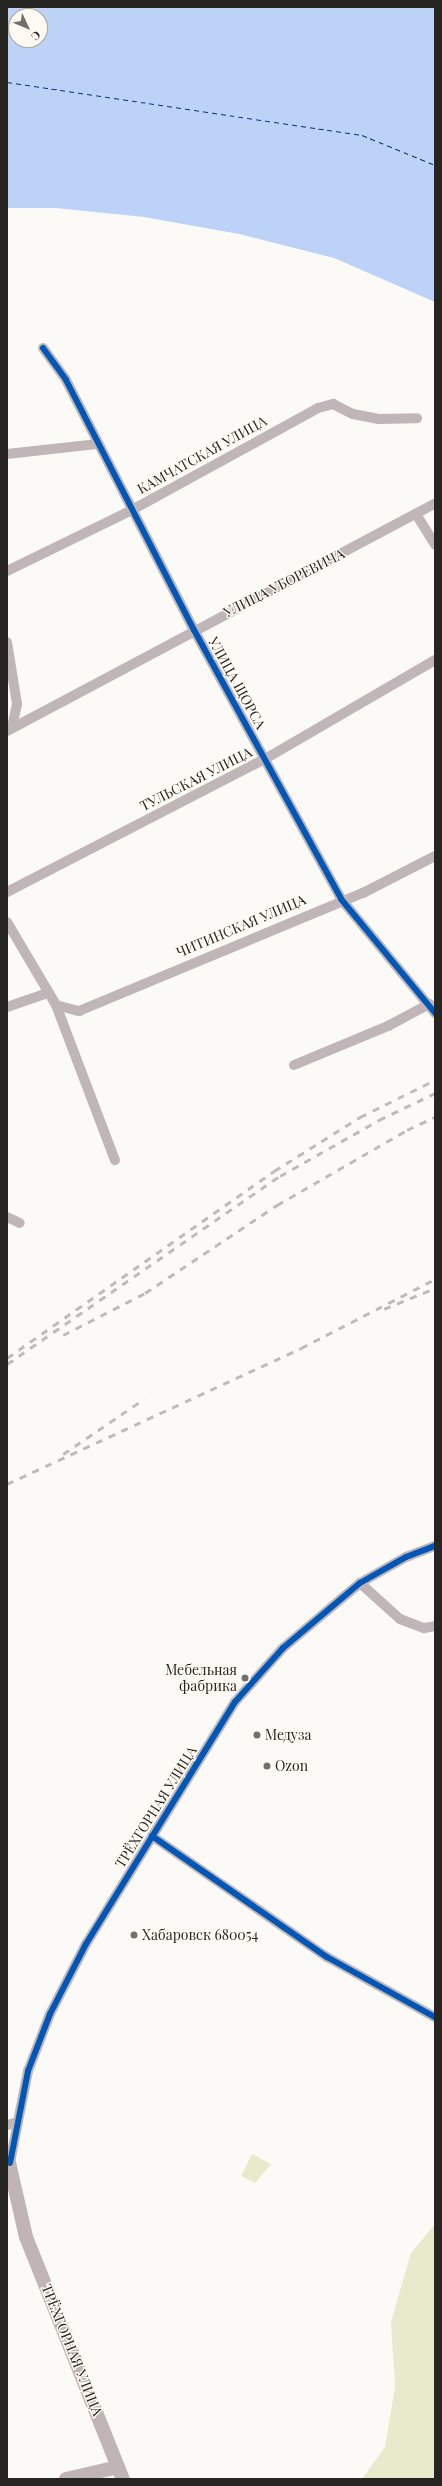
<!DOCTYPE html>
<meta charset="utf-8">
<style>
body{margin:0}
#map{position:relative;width:442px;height:2486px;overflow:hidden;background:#fcfaf6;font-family:"Playfair Display",serif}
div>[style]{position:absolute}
.green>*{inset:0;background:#e8ebcb}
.water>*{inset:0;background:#bcd2f7}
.ferry>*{height:1px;margin-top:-0.5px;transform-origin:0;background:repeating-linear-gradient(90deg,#09306d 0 5px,transparent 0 9px)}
.street>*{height:10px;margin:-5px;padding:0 5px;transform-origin:5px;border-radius:5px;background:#c0b6b7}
.secondary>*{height:14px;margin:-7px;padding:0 7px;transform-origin:7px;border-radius:7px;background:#c0b4b5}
.rail>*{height:2.5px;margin-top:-1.25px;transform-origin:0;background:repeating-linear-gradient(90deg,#c0baba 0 7px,transparent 0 14px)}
.cycleway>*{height:6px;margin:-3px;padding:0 3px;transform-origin:3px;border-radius:3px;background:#0057b8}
.dots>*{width:11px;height:11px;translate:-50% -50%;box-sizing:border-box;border:2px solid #fffbf3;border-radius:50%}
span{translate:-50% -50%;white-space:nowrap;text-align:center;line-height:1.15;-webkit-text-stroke:3px #fffbf3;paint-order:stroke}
.street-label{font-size:14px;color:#262522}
.poi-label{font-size:14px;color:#262522}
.right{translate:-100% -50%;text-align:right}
.left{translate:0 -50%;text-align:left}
.frame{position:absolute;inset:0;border:8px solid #262522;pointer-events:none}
.north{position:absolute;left:8px;top:8px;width:40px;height:40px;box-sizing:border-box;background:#fffbf3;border:1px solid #a8a59f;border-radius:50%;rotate:134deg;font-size:11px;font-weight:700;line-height:16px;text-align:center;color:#262522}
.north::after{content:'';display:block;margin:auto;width:14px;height:18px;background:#71706c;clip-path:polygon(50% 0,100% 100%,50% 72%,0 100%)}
</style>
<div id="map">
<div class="green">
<i style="clip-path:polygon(252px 2154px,271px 2164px,255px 2183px,241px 2176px)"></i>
<i style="clip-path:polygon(435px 2224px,435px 2479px,362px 2479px,385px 2447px,395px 2387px,391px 2322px,411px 2253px)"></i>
</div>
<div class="water">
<i style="clip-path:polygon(evenodd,7px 7px,435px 7px,435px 302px,334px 258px,239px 234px,144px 217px,56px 208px,7px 208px,7px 7px,16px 16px,40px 16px,40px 40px,16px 40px,16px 16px)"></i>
</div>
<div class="ferry">
<i style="left:7px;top:82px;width:359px;rotate:8.5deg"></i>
<i style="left:362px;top:135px;width:79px;rotate:22.3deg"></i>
</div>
<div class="street">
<i style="left:43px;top:348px;width:39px;rotate:54deg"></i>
<i style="left:66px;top:380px;width:281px;rotate:62.9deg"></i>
<i style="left:194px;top:630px;width:307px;rotate:61.3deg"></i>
<i style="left:341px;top:899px;width:148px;rotate:50.5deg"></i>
<i style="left:7px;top:454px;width:92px;rotate:-6.3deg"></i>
<i style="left:416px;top:514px;width:36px;rotate:58deg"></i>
<i style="left:7px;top:571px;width:139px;rotate:-26deg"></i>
<i style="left:132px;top:510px;width:212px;rotate:-28.7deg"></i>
<i style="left:318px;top:408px;width:16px;rotate:-15deg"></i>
<i style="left:333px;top:404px;width:22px;rotate:27deg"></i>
<i style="left:353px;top:414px;width:25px;rotate:11deg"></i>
<i style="left:378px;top:419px;width:39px;rotate:-1deg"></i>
<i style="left:7px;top:642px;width:63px;rotate:80.8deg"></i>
<i style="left:17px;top:704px;width:24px;rotate:102deg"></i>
<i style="left:7px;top:731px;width:485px;rotate:-28deg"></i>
<i style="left:7px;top:892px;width:290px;rotate:-27.3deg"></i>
<i style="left:265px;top:759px;width:197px;rotate:-30.2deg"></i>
<i style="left:7px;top:922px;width:96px;rotate:59.4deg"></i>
<i style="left:56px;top:1005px;width:166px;rotate:69.2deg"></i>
<i style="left:56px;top:1005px;width:24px;rotate:15deg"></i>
<i style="left:79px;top:1011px;width:308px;rotate:-22.6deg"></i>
<i style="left:363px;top:893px;width:81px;rotate:-27.2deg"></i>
<i style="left:7px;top:1007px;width:43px;rotate:-18.9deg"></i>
<i style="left:294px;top:1065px;width:102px;rotate:-22.5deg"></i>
<i style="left:388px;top:1026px;width:47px;rotate:-28.2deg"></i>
<i style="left:7px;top:1217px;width:14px;rotate:25deg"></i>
<i style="left:360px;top:1583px;width:54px;rotate:42deg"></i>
<i style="left:400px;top:1619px;width:26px;rotate:21deg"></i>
<i style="left:424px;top:1628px;width:11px;rotate:-10deg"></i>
<i style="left:152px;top:1836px;width:213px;rotate:34.7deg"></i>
<i style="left:327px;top:1957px;width:124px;rotate:29.1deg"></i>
<i style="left:7px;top:2125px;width:11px;rotate:-15deg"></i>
<i style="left:10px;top:2162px;width:93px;rotate:-78.8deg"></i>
<i style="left:28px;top:2071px;width:61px;rotate:-68.9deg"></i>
<i style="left:50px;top:2014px;width:79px;rotate:-62.8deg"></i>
<i style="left:86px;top:1944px;width:284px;rotate:-58.4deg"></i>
<i style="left:235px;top:1702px;width:72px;rotate:-48.4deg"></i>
<i style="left:283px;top:1648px;width:101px;rotate:-40.2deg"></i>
<i style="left:360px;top:1583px;width:53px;rotate:-29.5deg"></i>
<i style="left:406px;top:1557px;width:31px;rotate:-21deg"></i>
</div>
<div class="secondary">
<i style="left:7px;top:2154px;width:85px;rotate:77.1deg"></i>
<i style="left:26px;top:2237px;width:261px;rotate:68.2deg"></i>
<i style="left:66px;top:2479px;width:53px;rotate:-13deg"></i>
</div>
<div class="rail">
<i style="left:384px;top:1309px;width:55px;rotate:-22.4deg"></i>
<i style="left:63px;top:1335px;width:92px;rotate:-27.1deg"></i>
<i style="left:145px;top:1293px;width:159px;rotate:-33.7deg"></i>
<i style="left:277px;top:1205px;width:150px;rotate:-30deg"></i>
<i style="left:407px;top:1130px;width:31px;rotate:-25deg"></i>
<i style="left:7px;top:1358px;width:326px;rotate:-35deg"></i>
<i style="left:274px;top:1171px;width:102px;rotate:-32.1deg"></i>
<i style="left:360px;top:1117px;width:84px;rotate:-26.3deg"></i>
<i style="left:7px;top:1364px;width:331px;rotate:-34.6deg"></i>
<i style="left:280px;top:1176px;width:114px;rotate:-29.5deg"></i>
<i style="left:379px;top:1120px;width:62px;rotate:-25.7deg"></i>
<i style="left:63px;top:1454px;width:98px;rotate:-34.2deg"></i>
<i style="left:7px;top:1484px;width:324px;rotate:-24.8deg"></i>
<i style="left:301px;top:1348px;width:151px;rotate:-27.2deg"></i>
</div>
<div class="cycleway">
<i style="left:43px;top:348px;width:39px;rotate:54deg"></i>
<i style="left:66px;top:380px;width:281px;rotate:62.9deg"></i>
<i style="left:194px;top:630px;width:307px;rotate:61.3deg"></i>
<i style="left:341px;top:899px;width:148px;rotate:50.5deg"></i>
<i style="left:152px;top:1836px;width:213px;rotate:34.7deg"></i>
<i style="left:327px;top:1957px;width:124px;rotate:29.1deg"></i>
<i style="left:10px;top:2163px;width:94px;rotate:-78.9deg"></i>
<i style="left:28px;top:2071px;width:61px;rotate:-68.9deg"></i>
<i style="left:50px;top:2014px;width:79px;rotate:-62.8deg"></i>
<i style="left:86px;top:1944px;width:284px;rotate:-58.4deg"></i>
<i style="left:235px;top:1702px;width:72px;rotate:-48.4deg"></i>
<i style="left:283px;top:1648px;width:101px;rotate:-40.2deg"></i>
<i style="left:360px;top:1583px;width:53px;rotate:-29.5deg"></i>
<i style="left:406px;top:1557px;width:31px;rotate:-21deg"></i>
</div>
<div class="dots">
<i style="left:245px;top:1678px;background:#71706c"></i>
<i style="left:257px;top:1735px;background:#71706c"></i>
<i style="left:267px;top:1766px;background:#71706c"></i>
<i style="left:134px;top:1935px;background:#71706c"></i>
</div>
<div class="street-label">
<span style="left:202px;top:455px;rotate:-29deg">КАМЧАТСКАЯ УЛИЦА</span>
<span style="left:284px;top:583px;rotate:-27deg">УЛИЦА УБОРЕВИЧА</span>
<span style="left:237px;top:683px;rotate:61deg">УЛИЦА ЩОРСА</span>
<span style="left:196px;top:779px;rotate:-27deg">ТУЛЬСКАЯ УЛИЦА</span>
<span style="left:241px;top:926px;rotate:-23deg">ЧИТИНСКАЯ УЛИЦА</span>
<span style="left:156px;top:1807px;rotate:-58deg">ТРЁХГОРНАЯ УЛИЦА</span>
<span style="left:72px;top:2350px;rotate:68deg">ТРЁХГОРНАЯ УЛИЦА</span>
</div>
<div class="poi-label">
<span class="right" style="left:237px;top:1678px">Мебельная<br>фабрика</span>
<span class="left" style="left:265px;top:1735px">Медуза</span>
<span class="left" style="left:275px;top:1766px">Ozon</span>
<span class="left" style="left:142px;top:1935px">Хабаровск 680054</span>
</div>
<div class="frame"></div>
<div class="north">С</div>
</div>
